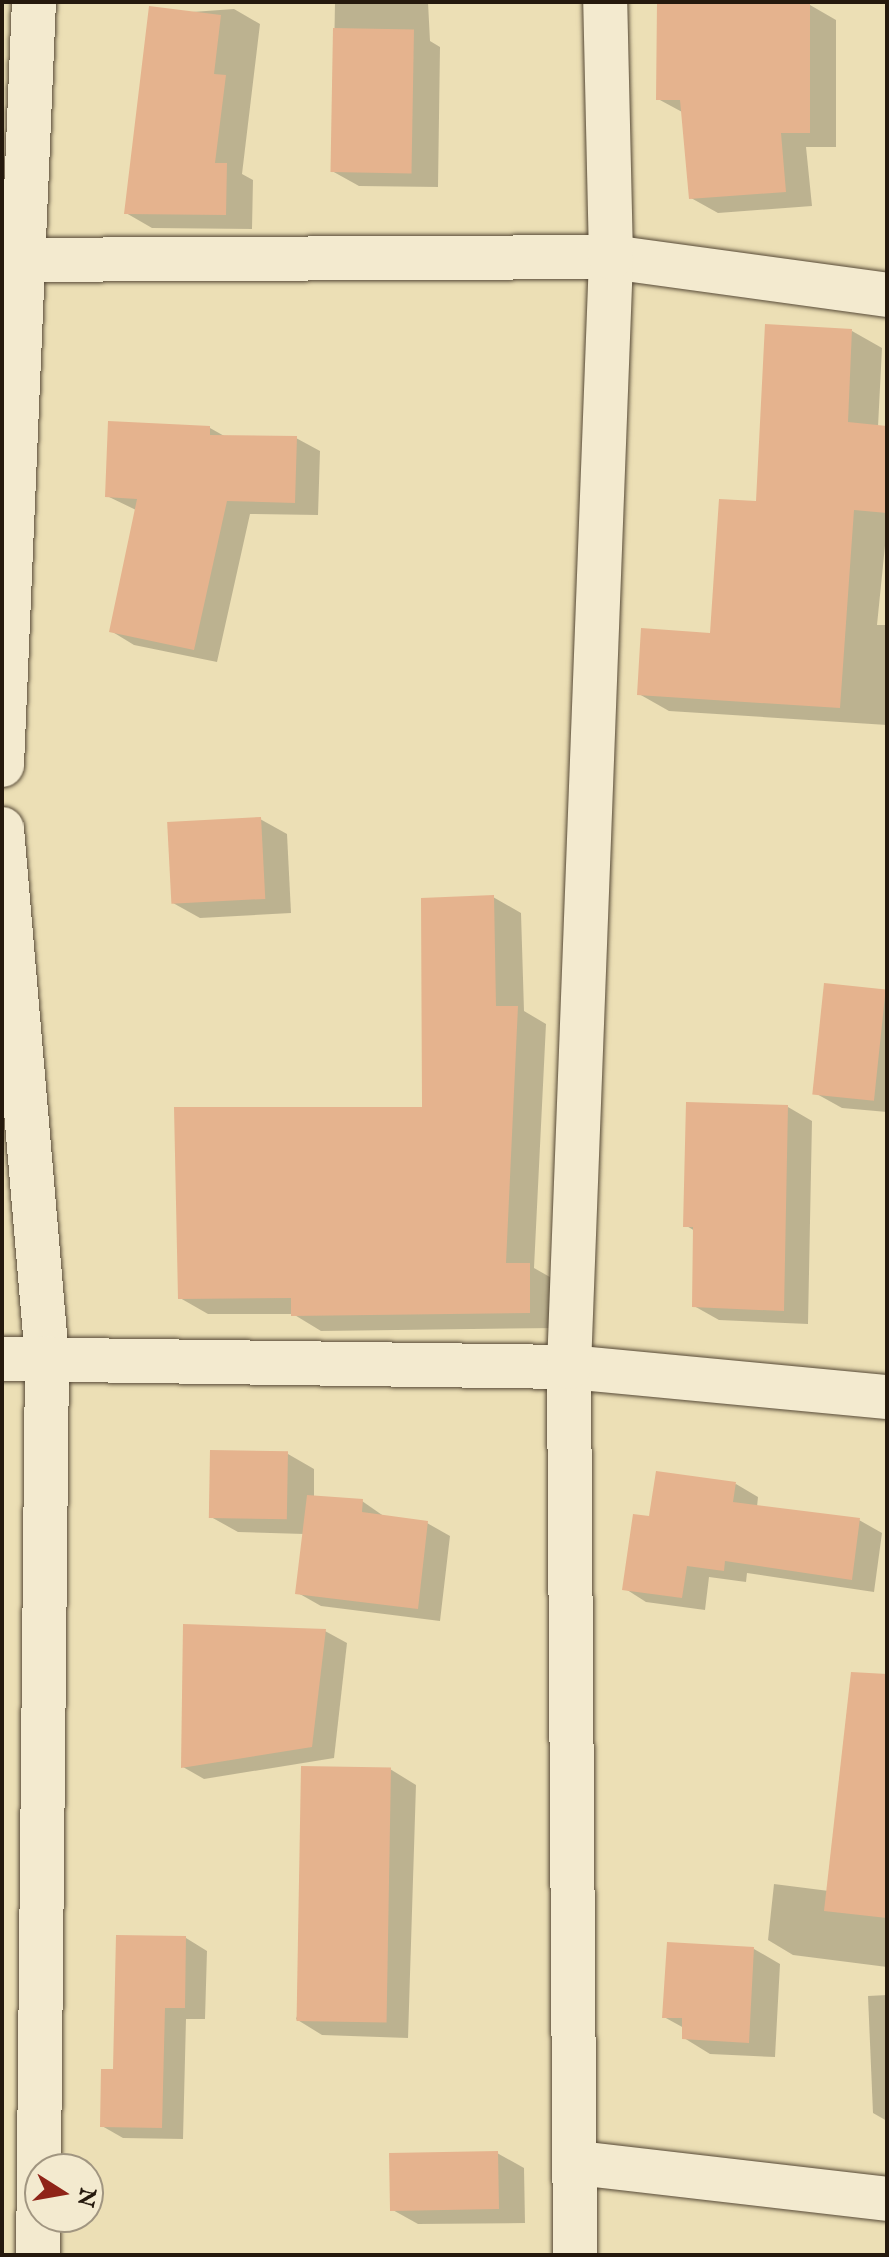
<!DOCTYPE html>
<style>
body{margin:0}
#map{position:relative;width:889px;height:2257px;overflow:hidden;background:#ecdfb5;font-family:"IM FELL English",serif}
div>[style]{position:absolute}
.shadow>*{inset:0;background:#0003}
.building>*{inset:0;background:#e5b38e;transform-origin:0 0}
.roads{filter:drop-shadow(0 0 2px #574a37) drop-shadow(0 0 2px #574a37)}
.minor>*{height:44px;margin:-22px;padding:0 22px;transform-origin:22px;border-radius:22px;background:#f3eacf}
span{translate:-50% -50%;white-space:nowrap;text-align:center;line-height:1.15;-webkit-text-stroke:6px #f3eacf;paint-order:stroke}
.frame{position:absolute;inset:0;border:4px solid #25190d;pointer-events:none}
.north{position:absolute;left:24px;top:2153px;width:80px;height:80px;box-sizing:border-box;background:#f3eacf;border:2px solid #a19681;border-radius:50%;rotate:101deg;font-size:22px;font-weight:700;line-height:32px;text-align:center;color:#25190d}
.north::after{content:'';display:block;margin:auto;width:28px;height:36px;background:#8f2418;clip-path:polygon(50% 0,100% 100%,50% 72%,0 100%)}
</style>
<div id="map">
<div class="shadow">
<i style="clip-path:polygon(335px 2px,428px 2px,430px 41px,440px 47px,438px 187px,359px 186px,332px 171px)"></i>
<i style="clip-path:polygon(810px 5px,836px 20px,836px 147px,806px 147px,812px 206px,718px 213px,691px 198px,684px 113px,658px 99px)"></i>
<i style="clip-path:polygon(234px 9px,260px 24px,242px 174px,253px 180px,252px 229px,152px 228px,126px 213px,150px 15px)"></i>
<i style="clip-path:polygon(852px 331px,882px 348px,878px 427px,887px 428px,887px 526px,877px 625px,887px 625px,887px 725px,669px 711px,639px 694px,712px 635px,758px 504px)"></i>
<i style="clip-path:polygon(210px 428px,226px 437px,296px 438px,320px 451px,318px 515px,250px 514px,217px 662px,134px 645px,111px 631px,136px 510px,107px 496px)"></i>
<i style="clip-path:polygon(260px 819px,287px 834px,291px 913px,200px 918px,173px 903px)"></i>
<i style="clip-path:polygon(493px 897px,521px 913px,524px 1011px,546px 1024px,534px 1268px,557px 1281px,557px 1328px,321px 1331px,293px 1314px,208px 1314px,180px 1298px,424px 1109px)"></i>
<i style="clip-path:polygon(826px 986px,887px 994px,887px 1112px,842px 1108px,815px 1093px)"></i>
<i style="clip-path:polygon(788px 1107px,812px 1121px,808px 1324px,719px 1320px,694px 1306px,695px 1231px,685px 1225px)"></i>
<i style="clip-path:polygon(288px 1454px,314px 1469px,314px 1497px,362px 1501px,385px 1517px,427px 1523px,450px 1536px,440px 1621px,321px 1606px,298px 1593px,304px 1534px,238px 1532px,211px 1517px)"></i>
<i style="clip-path:polygon(736px 1484px,758px 1497px,757px 1507px,859px 1520px,882px 1533px,874px 1592px,747px 1573px,746px 1582px,709px 1577px,705px 1610px,646px 1602px,624px 1588px,651px 1518px)"></i>
<i style="clip-path:polygon(325px 1631px,347px 1643px,334px 1758px,204px 1779px,183px 1767px)"></i>
<i style="clip-path:polygon(887px 1708px,887px 1967px,793px 1955px,768px 1940px,774px 1884px,829px 1891px)"></i>
<i style="clip-path:polygon(390px 1769px,416px 1785px,408px 2038px,322px 2035px,296px 2019px)"></i>
<i style="clip-path:polygon(186px 1938px,207px 1951px,205px 2019px,186px 2019px,183px 2139px,123px 2138px,102px 2126px,115px 2071px)"></i>
<i style="clip-path:polygon(754px 1949px,780px 1964px,775px 2057px,710px 2054px,684px 2038px,684px 2028px,664px 2017px)"></i>
<i style="clip-path:polygon(887px 1995px,887px 2121px,873px 2113px,868px 1996px)"></i>
<i style="clip-path:polygon(497px 2153px,524px 2168px,525px 2223px,418px 2224px,391px 2209px)"></i>
</div>
<div class="building">
<i style="clip-path:polygon(657px 2px,810px 3px,810px 133px,781px 133px,786px 192px,689px 199px,680px 100px,656px 100px)"></i>
<i style="clip-path:polygon(149px 6px,221px 15px,214px 74px,226px 75px,215px 163px,227px 163px,226px 215px,124px 214px)"></i>
<i style="left:333px;top:28px;width:81px;height:144px;rotate:1deg"></i>
<i style="clip-path:polygon(765px 324px,852px 329px,848px 422px,887px 426px,887px 513px,854px 510px,840px 708px,637px 695px,641px 628px,710px 633px,719px 499px,756px 501px)"></i>
<i style="clip-path:polygon(108px 421px,210px 426px,210px 435px,297px 436px,295px 503px,227px 501px,194px 650px,109px 632px,137px 499px,105px 497px)"></i>
<i style="left:261px;top:817px;width:82px;height:94px;rotate:87deg"></i>
<i style="clip-path:polygon(494px 895px,496px 1006px,518px 1006px,506px 1263px,530px 1263px,530px 1313px,291px 1316px,291px 1298px,178px 1299px,174px 1107px,422px 1107px,421px 898px)"></i>
<i style="left:824px;top:983px;width:62px;height:112px;rotate:6deg"></i>
<i style="clip-path:polygon(686px 1102px,788px 1105px,784px 1311px,692px 1307px,693px 1227px,683px 1227px)"></i>
<i style="left:210px;top:1450px;width:78px;height:68px;rotate:1deg"></i>
<i style="clip-path:polygon(656px 1471px,736px 1482px,733px 1502px,860px 1518px,852px 1580px,725px 1561px,724px 1571px,687px 1566px,682px 1598px,622px 1590px,633px 1514px,649px 1516px)"></i>
<i style="clip-path:polygon(307px 1495px,363px 1499px,362px 1512px,428px 1521px,418px 1609px,295px 1594px)"></i>
<i style="clip-path:polygon(183px 1624px,326px 1629px,312px 1747px,181px 1768px)"></i>
<i style="clip-path:polygon(851px 1672px,887px 1674px,887px 1918px,824px 1911px)"></i>
<i style="left:301px;top:1766px;width:90px;height:255px;rotate:1deg"></i>
<i style="clip-path:polygon(116px 1935px,186px 1936px,185px 2008px,165px 2008px,162px 2128px,100px 2127px,101px 2069px,113px 2069px)"></i>
<i style="clip-path:polygon(667px 1942px,754px 1947px,749px 2043px,682px 2039px,682px 2018px,662px 2018px)"></i>
<i style="left:498px;top:2151px;width:58px;height:109px;rotate:89deg"></i>
</div>
<div class="roads">
<div class="minor">
<i style="left:2px;top:260px;width:609px;rotate:-0.28deg"></i>
<i style="left:611px;top:257px;width:279px;rotate:7.8deg"></i>
<i style="left:2px;top:765px;width:764px;rotate:-87.6deg"></i>
<i style="left:2px;top:829px;width:531px;rotate:85.14deg"></i>
<i style="left:47px;top:1358px;width:897px;rotate:90.57deg"></i>
<i style="left:2px;top:1359px;width:567px;rotate:0.81deg"></i>
<i style="left:569px;top:1367px;width:319px;rotate:5.4deg"></i>
<i style="left:577px;top:2163px;width:312px;rotate:6.6deg"></i>
<i style="left:575px;top:2255px;width:888px;rotate:-90.39deg"></i>
<i style="left:569px;top:1367px;width:1111px;rotate:-87.83deg"></i>
<i style="left:611px;top:257px;width:255px;rotate:-91.3deg"></i>
</div>
</div>
<div class="frame"></div>
<div class="north">N</div>
</div>
